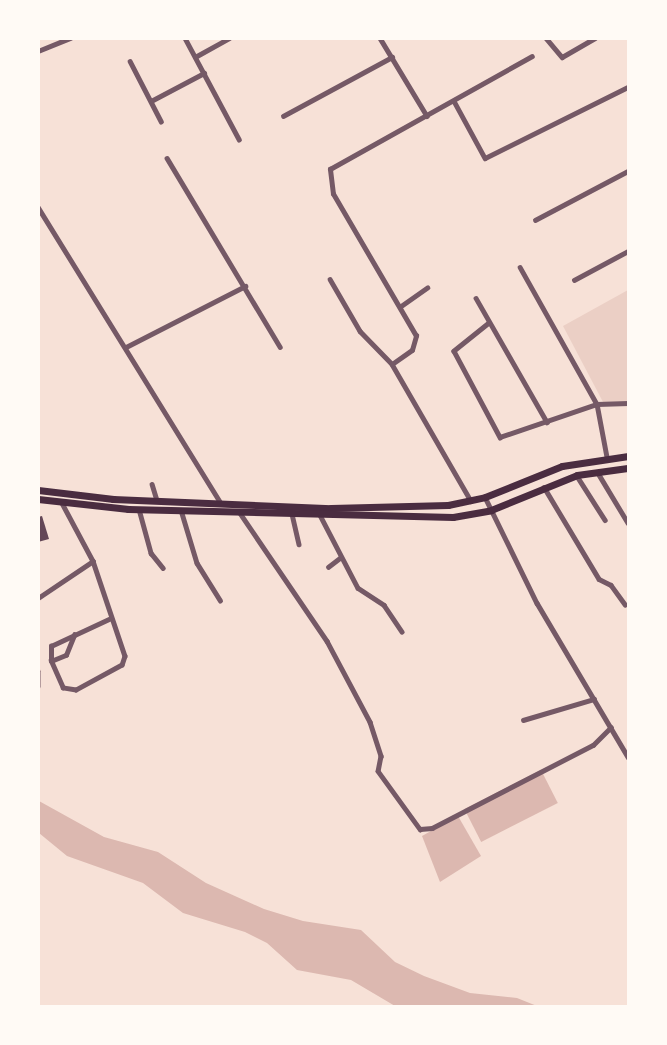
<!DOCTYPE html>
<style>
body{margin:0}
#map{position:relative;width:667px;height:1045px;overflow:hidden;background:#f7e1d7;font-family:"Public Sans",sans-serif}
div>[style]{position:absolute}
.green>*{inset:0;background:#ebcfc5}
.water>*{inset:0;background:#dcb8b0;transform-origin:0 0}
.building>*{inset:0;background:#644757}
.minor>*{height:4.5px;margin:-2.25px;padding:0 2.25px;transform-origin:2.25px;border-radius:2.25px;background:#755966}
.primary>*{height:7px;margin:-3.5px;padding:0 3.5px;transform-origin:3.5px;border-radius:3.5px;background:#4a2c40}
span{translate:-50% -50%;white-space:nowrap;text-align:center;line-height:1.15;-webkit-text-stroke:7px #fffaf5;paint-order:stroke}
.frame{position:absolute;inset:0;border:40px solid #fffaf5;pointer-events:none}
</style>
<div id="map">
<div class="green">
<i style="clip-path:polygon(628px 290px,628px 402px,603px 402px,563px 326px)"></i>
</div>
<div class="water">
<i style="left:541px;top:770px;width:37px;height:86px;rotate:63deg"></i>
<i style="clip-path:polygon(39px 801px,104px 837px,158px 852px,206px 883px,264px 909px,303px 921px,361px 930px,395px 962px,424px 976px,470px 993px,517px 998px,537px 1006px,395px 1006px,351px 980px,297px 970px,267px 943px,245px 932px,183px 913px,143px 883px,67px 856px,39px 833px)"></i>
<i style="clip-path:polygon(458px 816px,481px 856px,440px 882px,422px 836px)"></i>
</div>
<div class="building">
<i style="clip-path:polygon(42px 516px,49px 539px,38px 542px,38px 517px)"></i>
</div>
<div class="minor">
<i style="left:185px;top:38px;width:115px;rotate:61.9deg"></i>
<i style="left:380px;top:38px;width:91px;rotate:58.9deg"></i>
<i style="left:546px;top:38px;width:25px;rotate:50deg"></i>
<i style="left:562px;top:57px;width:38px;rotate:-30deg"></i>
<i style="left:38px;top:51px;width:35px;rotate:-22deg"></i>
<i style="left:195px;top:57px;width:39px;rotate:-29deg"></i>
<i style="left:130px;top:61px;width:68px;rotate:62.7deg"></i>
<i style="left:151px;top:101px;width:60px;rotate:-27.8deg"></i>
<i style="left:454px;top:101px;width:65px;rotate:61.5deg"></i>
<i style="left:485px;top:158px;width:160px;rotate:-26.4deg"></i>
<i style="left:283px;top:116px;width:124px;rotate:-28.4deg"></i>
<i style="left:167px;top:158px;width:220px;rotate:59.1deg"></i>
<i style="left:38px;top:207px;width:347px;rotate:58.3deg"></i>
<i style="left:535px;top:220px;width:105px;rotate:-27.8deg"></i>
<i style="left:520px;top:267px;width:157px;rotate:60.7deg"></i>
<i style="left:597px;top:404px;width:54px;rotate:79.3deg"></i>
<i style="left:330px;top:279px;width:60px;rotate:60deg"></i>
<i style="left:360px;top:331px;width:46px;rotate:45.9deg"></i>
<i style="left:392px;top:364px;width:158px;rotate:60deg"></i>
<i style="left:574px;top:280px;width:61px;rotate:-28.2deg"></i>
<i style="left:476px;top:298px;width:143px;rotate:60.2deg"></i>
<i style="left:401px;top:306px;width:32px;rotate:-35deg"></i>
<i style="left:489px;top:323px;width:45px;rotate:141.3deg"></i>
<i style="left:454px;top:351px;width:98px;rotate:61.9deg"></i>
<i style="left:500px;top:437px;width:102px;rotate:-18.8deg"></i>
<i style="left:597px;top:404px;width:31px;rotate:-2deg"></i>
<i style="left:126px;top:347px;width:134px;rotate:-27.1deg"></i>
<i style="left:392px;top:364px;width:24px;rotate:-35deg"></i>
<i style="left:412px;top:350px;width:15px;rotate:-74deg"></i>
<i style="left:416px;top:336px;width:164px;rotate:-120.3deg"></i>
<i style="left:333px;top:194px;width:25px;rotate:-97deg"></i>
<i style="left:330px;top:169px;width:231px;rotate:-29.2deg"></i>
<i style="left:598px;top:473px;width:58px;rotate:59deg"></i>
<i style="left:577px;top:476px;width:52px;rotate:57.5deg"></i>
<i style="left:152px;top:484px;width:17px;rotate:73deg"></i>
<i style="left:544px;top:487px;width:107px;rotate:59.1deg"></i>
<i style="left:599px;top:579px;width:13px;rotate:27deg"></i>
<i style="left:611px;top:585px;width:24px;rotate:54deg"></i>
<i style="left:485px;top:497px;width:118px;rotate:63.9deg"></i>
<i style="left:537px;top:603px;width:179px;rotate:59.4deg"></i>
<i style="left:62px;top:503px;width:66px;rotate:61.9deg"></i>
<i style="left:93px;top:561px;width:100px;rotate:71.4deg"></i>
<i style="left:125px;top:656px;width:9px;rotate:108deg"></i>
<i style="left:122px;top:665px;width:52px;rotate:151.5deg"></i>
<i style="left:76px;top:690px;width:13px;rotate:-171deg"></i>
<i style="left:63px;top:688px;width:30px;rotate:-114deg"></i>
<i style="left:51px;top:661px;width:15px;rotate:-90deg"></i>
<i style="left:51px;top:646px;width:64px;rotate:-25deg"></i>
<i style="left:139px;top:509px;width:46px;rotate:74.7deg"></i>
<i style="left:151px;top:553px;width:19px;rotate:51deg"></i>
<i style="left:181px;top:510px;width:55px;rotate:73.2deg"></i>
<i style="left:197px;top:563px;width:44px;rotate:58.1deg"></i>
<i style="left:240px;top:513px;width:155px;rotate:55.8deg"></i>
<i style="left:327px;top:641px;width:92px;rotate:62deg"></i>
<i style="left:370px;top:722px;width:36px;rotate:72deg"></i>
<i style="left:381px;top:756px;width:15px;rotate:101deg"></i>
<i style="left:378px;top:771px;width:72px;rotate:54.1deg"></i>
<i style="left:420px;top:829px;width:12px;rotate:-5deg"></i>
<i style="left:432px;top:828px;width:181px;rotate:-27.3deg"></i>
<i style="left:593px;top:745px;width:25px;rotate:-45deg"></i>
<i style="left:292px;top:514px;width:31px;rotate:77deg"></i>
<i style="left:320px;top:515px;width:82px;rotate:62.5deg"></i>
<i style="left:358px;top:588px;width:31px;rotate:33deg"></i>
<i style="left:384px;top:605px;width:32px;rotate:56deg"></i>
<i style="left:328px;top:567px;width:15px;rotate:-37deg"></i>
<i style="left:38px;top:598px;width:66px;rotate:-33.9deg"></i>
<i style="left:51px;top:661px;width:16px;rotate:-22deg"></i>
<i style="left:66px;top:655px;width:22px;rotate:-68deg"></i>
<i style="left:38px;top:671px;width:15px;rotate:90deg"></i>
<i style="left:523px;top:720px;width:74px;rotate:-16.5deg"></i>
</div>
<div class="primary">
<i style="left:38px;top:490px;width:76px;rotate:6.8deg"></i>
<i style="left:113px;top:499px;width:218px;rotate:2.4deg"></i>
<i style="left:331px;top:508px;width:117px;rotate:-1.5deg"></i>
<i style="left:448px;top:505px;width:38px;rotate:-12deg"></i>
<i style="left:485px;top:497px;width:83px;rotate:-21.9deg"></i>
<i style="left:562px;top:466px;width:67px;rotate:-8.6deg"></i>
<i style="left:38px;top:499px;width:91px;rotate:6.3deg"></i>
<i style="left:128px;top:509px;width:325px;rotate:1.4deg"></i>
<i style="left:453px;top:517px;width:39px;rotate:-10deg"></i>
<i style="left:491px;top:510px;width:93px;rotate:-22.1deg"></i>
<i style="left:577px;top:475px;width:51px;rotate:-7.8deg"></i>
</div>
<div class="frame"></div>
</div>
